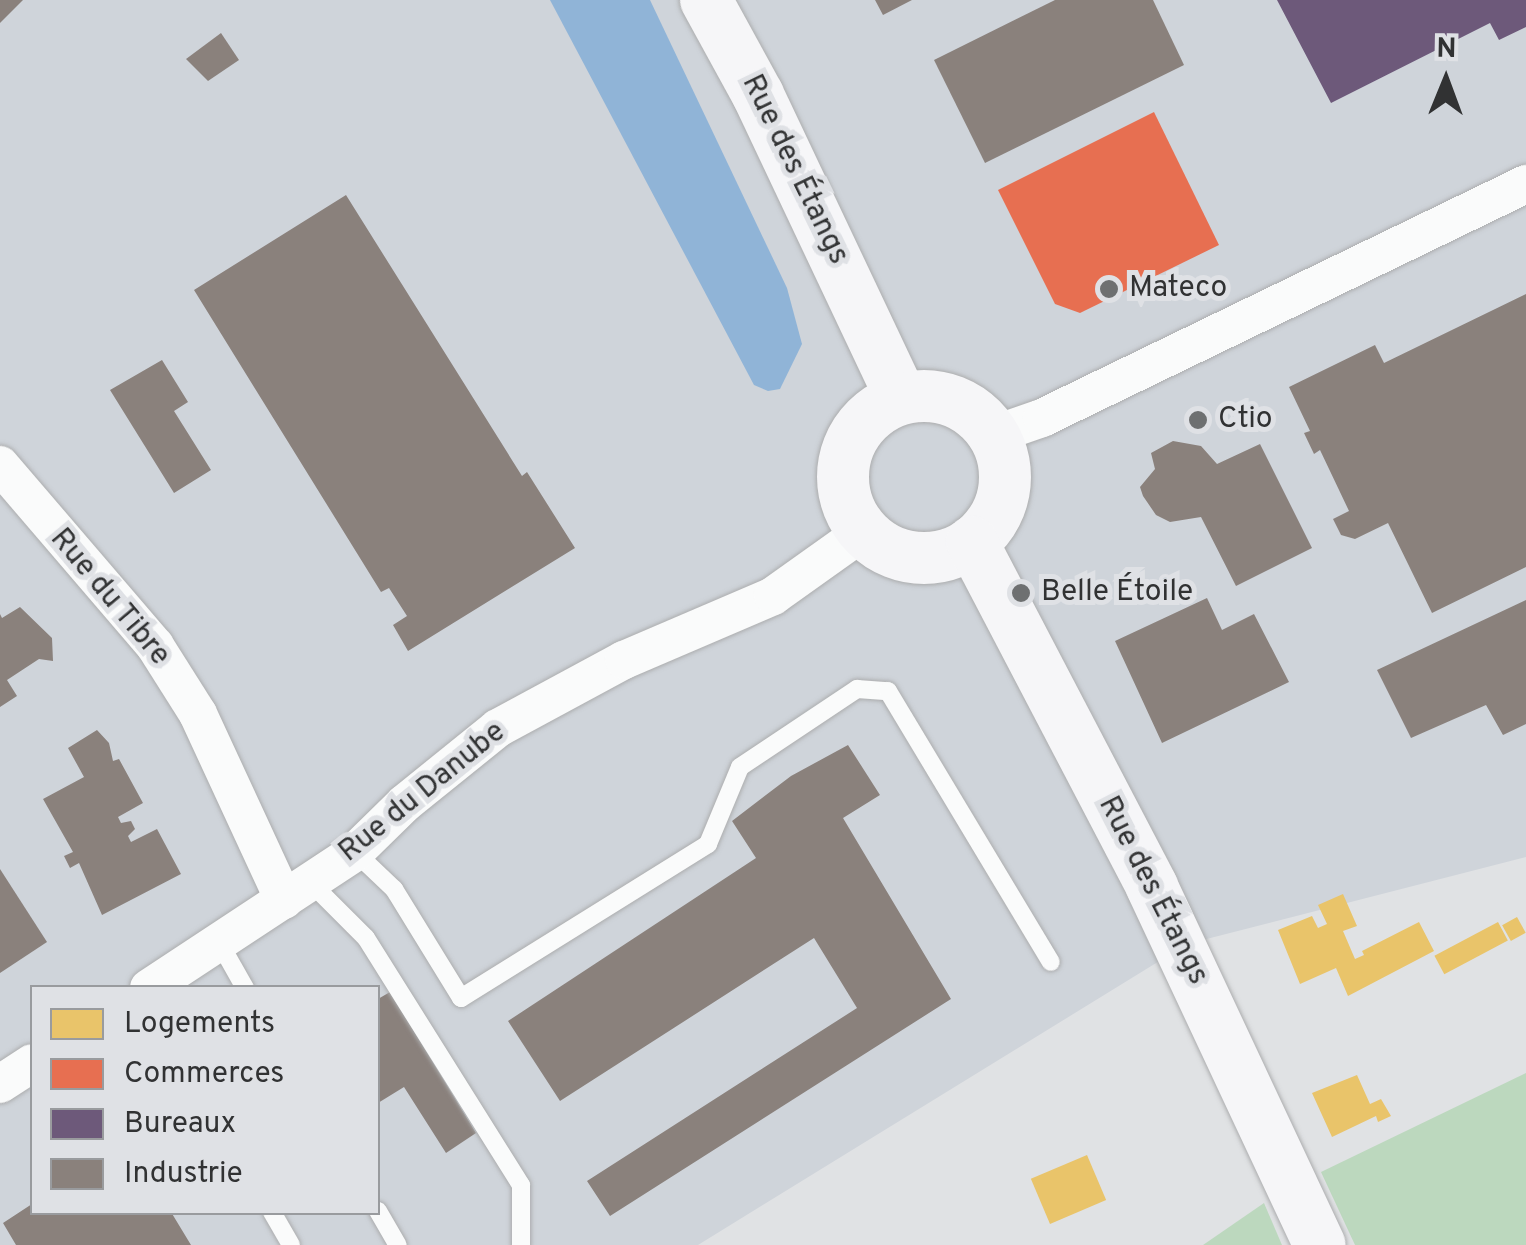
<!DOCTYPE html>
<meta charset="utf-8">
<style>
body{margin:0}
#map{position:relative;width:1526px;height:1245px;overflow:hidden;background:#e0e2e4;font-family:Overpass,sans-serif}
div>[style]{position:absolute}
.built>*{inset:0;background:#cfd4da}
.green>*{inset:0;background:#bcd8be}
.water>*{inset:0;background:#90b4d7}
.homes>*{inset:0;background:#e9c46a;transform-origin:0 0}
.shops>*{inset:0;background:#e76f51}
.offices>*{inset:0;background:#6d597a}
.industry>*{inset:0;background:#8a817c}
.roads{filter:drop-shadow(0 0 2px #acadae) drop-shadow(0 0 2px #acadae)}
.lane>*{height:18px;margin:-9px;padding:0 9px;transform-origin:9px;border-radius:9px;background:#fafbfb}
.street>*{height:38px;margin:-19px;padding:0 19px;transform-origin:19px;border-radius:19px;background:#fafbfb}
.secondary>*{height:52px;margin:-26px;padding:0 26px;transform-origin:26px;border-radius:26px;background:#f6f6f8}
.secondary>.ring{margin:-26px;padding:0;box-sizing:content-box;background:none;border:52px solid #f6f6f8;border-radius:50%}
.dots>*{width:28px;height:28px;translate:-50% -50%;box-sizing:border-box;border:5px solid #dfe1e5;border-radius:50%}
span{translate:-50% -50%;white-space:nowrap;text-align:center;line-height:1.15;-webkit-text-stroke:10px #dfe1e5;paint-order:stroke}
.street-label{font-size:30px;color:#313233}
.poi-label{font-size:30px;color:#313233}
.left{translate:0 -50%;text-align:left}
.legend{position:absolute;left:30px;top:985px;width:350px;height:230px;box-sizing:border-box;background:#dfe1e5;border:2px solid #999b9e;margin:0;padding:12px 18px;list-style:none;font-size:30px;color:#313233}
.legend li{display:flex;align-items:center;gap:20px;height:50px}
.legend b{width:50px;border:2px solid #999b9e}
.north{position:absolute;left:1396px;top:30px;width:100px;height:100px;-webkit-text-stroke:8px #dfe1e5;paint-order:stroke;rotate:1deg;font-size:28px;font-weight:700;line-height:40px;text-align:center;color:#313233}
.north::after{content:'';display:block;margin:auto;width:35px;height:45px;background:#313233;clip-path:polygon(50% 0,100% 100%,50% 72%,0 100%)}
</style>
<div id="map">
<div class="built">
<i style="clip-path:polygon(evenodd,0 0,1526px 0,1526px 857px,1187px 944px,698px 1245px,0 1245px,0 0,32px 988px,378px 988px,378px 1212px,32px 1212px,32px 988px)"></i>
</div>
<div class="green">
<i style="clip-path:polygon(1526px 1073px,1526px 1245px,1355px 1245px,1321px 1172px)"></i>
<i style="clip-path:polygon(1264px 1203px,1282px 1245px,1203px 1245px)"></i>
</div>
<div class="water">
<i style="clip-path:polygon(550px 0,650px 0,787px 288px,802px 344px,780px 389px,768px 391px,754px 385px)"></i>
</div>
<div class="homes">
<i style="clip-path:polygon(1343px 894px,1357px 926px,1343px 931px,1355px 959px,1364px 955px,1362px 951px,1419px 922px,1434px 951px,1348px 996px,1336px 968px,1300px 984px,1278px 930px,1312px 916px,1318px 928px,1327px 924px,1318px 905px)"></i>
<i style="left:1517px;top:917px;width:18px;height:17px;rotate:61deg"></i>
<i style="left:1498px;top:922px;width:21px;height:72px;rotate:62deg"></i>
<i style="clip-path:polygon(1357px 1075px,1370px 1104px,1381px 1099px,1391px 1116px,1378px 1122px,1376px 1116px,1332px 1137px,1312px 1093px)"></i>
<i style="left:1087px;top:1155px;width:49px;height:61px;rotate:67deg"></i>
</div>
<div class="shops">
<i style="clip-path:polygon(1154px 112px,1219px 245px,1080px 313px,1055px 304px,998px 190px)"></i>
</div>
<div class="offices">
<i style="clip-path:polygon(1277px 0,1526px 0,1526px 27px,1499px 40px,1490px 23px,1331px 103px)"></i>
</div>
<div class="industry">
<i style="clip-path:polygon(0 0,23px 0,0 23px)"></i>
<i style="clip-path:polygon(875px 0,912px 0,883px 15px)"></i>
<i style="clip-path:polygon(1055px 0,1153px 0,1184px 65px,985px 163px,934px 60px)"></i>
<i style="clip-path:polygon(221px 33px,239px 60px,208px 81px,186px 59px)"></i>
<i style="clip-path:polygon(346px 195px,522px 476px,527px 472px,575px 548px,408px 651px,393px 625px,407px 616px,389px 588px,381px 592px,194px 290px)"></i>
<i style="clip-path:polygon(1526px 294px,1526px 567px,1432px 613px,1388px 523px,1355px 539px,1341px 535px,1333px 519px,1349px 511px,1320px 450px,1314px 454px,1304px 433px,1310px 431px,1289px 387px,1375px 345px,1384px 363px)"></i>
<i style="clip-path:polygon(162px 360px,188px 402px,174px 411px,211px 470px,174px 493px,110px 390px)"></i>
<i style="clip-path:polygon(1173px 441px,1201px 446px,1217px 464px,1260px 444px,1312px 548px,1236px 586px,1201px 517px,1170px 522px,1156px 515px,1143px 496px,1140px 487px,1155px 469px,1151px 453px)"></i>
<i style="clip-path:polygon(1207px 598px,1222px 630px,1254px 614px,1289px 682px,1162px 743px,1115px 641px)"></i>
<i style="clip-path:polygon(1526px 600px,1526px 724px,1503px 735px,1486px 705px,1411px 738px,1377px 670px)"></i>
<i style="clip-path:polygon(20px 607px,52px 638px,53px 661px,39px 659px,7px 680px,17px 696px,0 707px,0 614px,2px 618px)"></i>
<i style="clip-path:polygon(97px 730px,109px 743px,113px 761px,119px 759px,143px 803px,118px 817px,121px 823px,131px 821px,135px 829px,128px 836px,131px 842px,157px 829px,181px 874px,102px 915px,79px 863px,70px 868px,64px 856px,73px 852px,43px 799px,84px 777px,68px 748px)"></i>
<i style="clip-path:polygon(848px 745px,880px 795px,843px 818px,951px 999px,610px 1216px,587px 1181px,857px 1008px,814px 938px,560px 1101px,508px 1021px,756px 858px,732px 821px,791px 776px)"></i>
<i style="clip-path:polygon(0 869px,47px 942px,0 973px)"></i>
<i style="clip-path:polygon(390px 992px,476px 1133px,446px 1153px,404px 1087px,378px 1103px,378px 999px)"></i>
<i style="clip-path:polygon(32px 1204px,32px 1212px,171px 1212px,191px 1245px,16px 1245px,3px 1223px)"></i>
</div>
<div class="roads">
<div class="lane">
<i style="left:355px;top:852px;width:54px;rotate:43.5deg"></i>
<i style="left:394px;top:889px;width:128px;rotate:58.4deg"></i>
<i style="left:461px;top:998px;width:291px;rotate:-31.9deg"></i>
<i style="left:708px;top:844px;width:83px;rotate:-67.4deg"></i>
<i style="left:740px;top:767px;width:141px;rotate:-33.7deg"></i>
<i style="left:857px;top:689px;width:31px;rotate:4deg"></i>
<i style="left:888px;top:691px;width:316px;rotate:59deg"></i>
<i style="left:310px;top:882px;width:79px;rotate:45deg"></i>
<i style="left:366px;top:938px;width:292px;rotate:57.9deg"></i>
<i style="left:521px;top:1185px;width:60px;rotate:90deg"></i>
<i style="left:219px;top:942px;width:53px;rotate:60.5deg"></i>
<i style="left:378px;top:1211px;width:39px;rotate:60deg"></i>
<i style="left:272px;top:1212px;width:38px;rotate:60deg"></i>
</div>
<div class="street">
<i style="left:993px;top:435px;width:52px;rotate:-19.1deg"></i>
<i style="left:1042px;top:418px;width:538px;rotate:-25.8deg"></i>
<i style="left:0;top:465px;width:238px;rotate:49.4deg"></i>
<i style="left:155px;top:646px;width:80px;rotate:57.7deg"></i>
<i style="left:198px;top:714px;width:205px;rotate:65.2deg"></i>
<i style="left:149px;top:988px;width:247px;rotate:-33.4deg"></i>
<i style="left:355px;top:852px;width:70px;rotate:-44.4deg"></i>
<i style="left:405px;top:803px;width:119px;rotate:-38.9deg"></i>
<i style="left:498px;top:728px;width:143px;rotate:-28.4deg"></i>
<i style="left:624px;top:660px;width:162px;rotate:-23.2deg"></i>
<i style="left:773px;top:596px;width:112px;rotate:-35.5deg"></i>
<i style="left:0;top:1084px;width:38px;rotate:-33deg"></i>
</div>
<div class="secondary">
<i style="left:706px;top:0;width:108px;rotate:61.3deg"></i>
<i style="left:758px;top:95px;width:335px;rotate:64.7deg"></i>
<i class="ring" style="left:843px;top:396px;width:110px;height:110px"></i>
<i style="left:972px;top:542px;width:389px;rotate:62.4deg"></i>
<i style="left:1152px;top:887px;width:395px;rotate:64.9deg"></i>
</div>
</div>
<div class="dots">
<i style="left:1109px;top:289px;background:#6e7071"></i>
<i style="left:1198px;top:420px;background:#6e7071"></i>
<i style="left:1021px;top:593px;background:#6e7071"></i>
</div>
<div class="street-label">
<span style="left:794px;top:170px;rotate:64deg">Rue des Étangs</span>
<span style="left:109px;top:598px;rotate:50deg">Rue du Tibre</span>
<span style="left:423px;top:793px;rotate:-39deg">Rue du Danube</span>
<span style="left:1152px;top:891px;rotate:63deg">Rue des Étangs</span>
</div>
<div class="poi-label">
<span class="left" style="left:1129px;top:289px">Mateco</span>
<span class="left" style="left:1218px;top:420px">Ctio</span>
<span class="left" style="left:1041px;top:593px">Belle Étoile</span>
</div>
<ul class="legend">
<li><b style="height:28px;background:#e9c46a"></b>Logements</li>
<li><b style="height:28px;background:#e76f51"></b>Commerces</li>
<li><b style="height:28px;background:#6d597a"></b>Bureaux</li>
<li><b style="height:28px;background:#8a817c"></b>Industrie</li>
</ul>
<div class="north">N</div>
</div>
